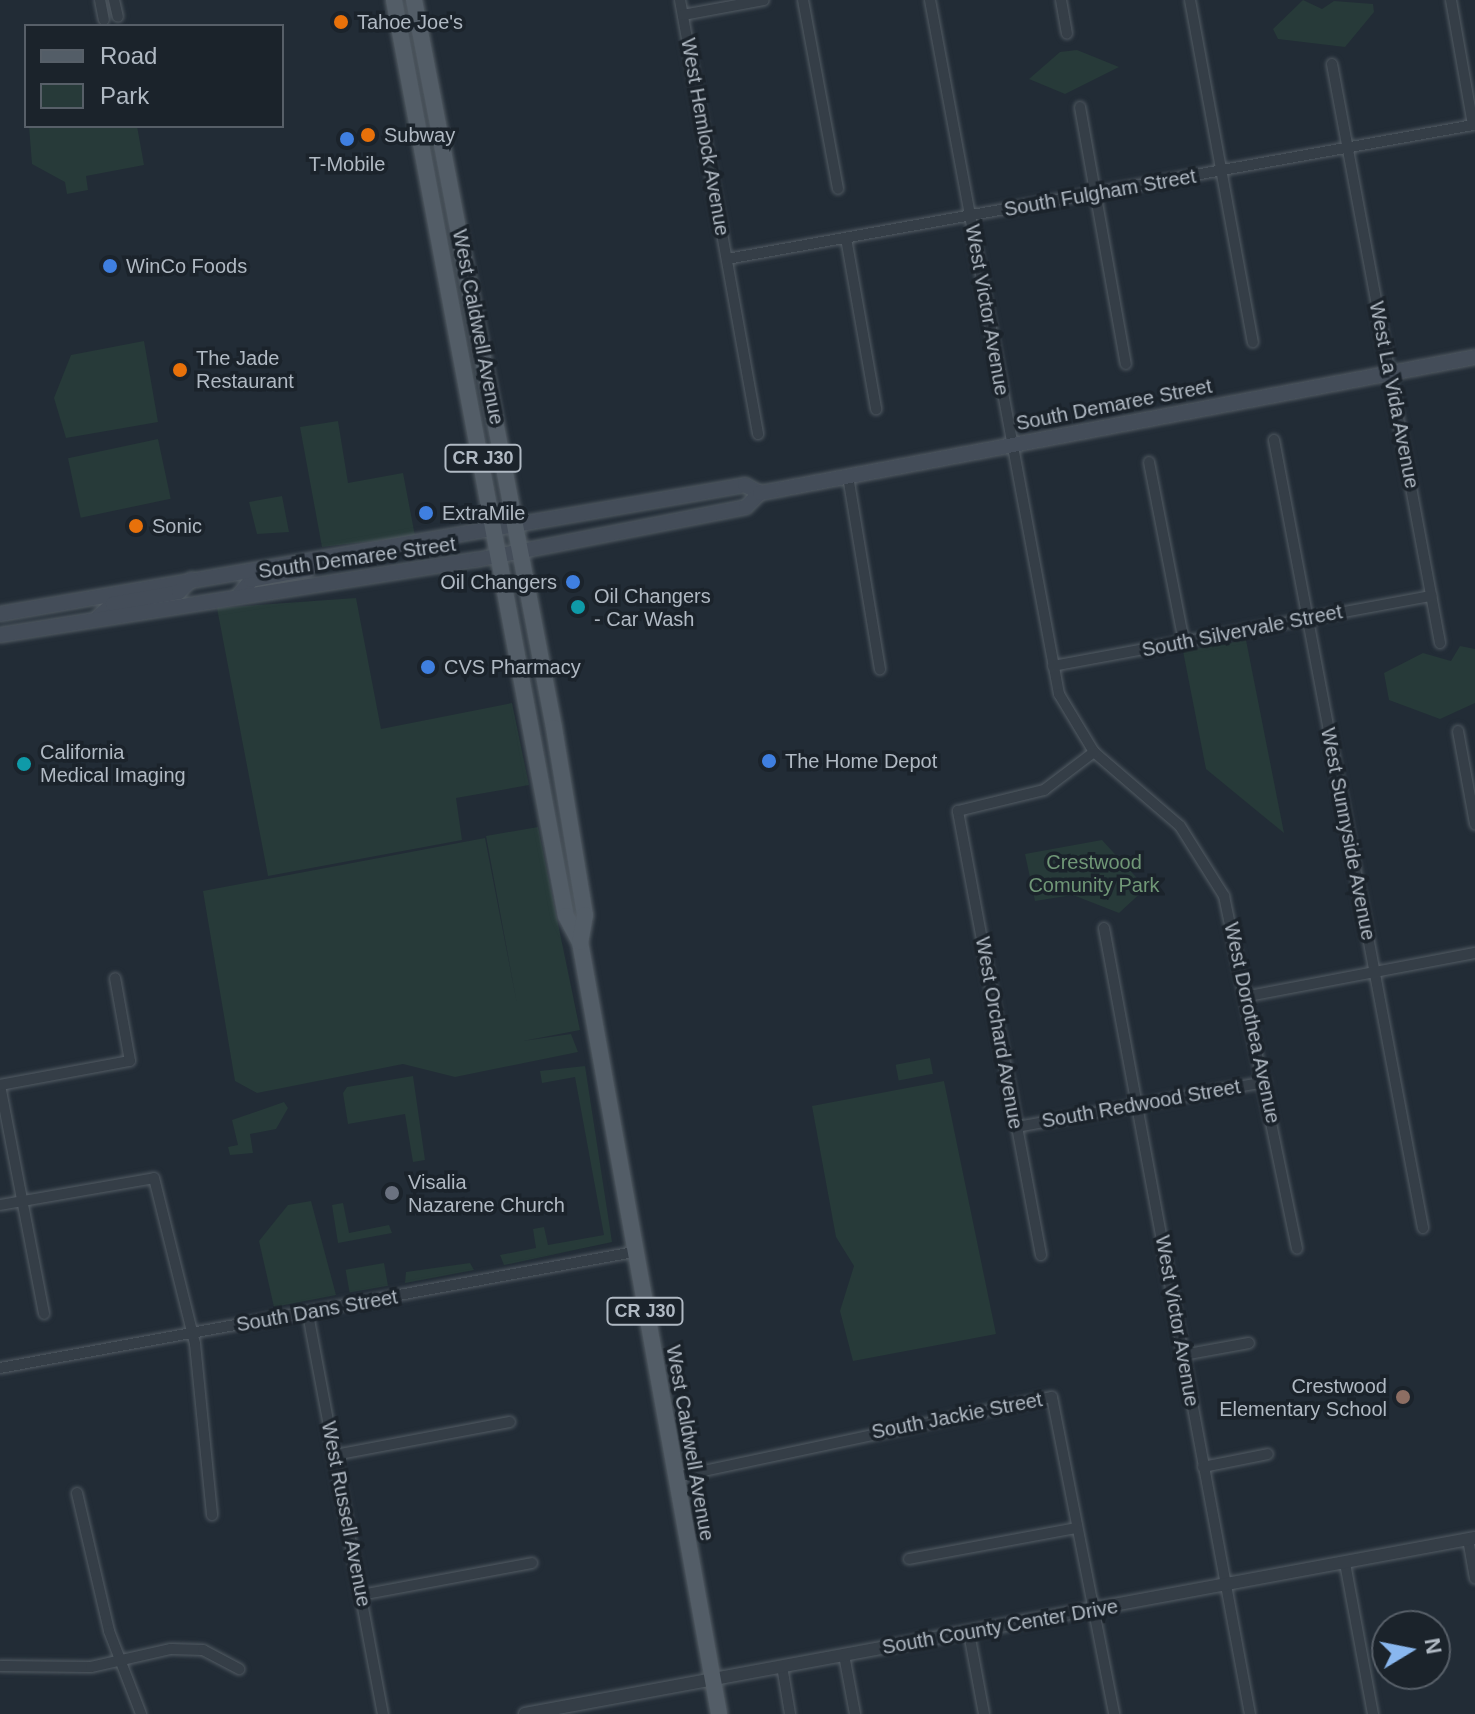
<!DOCTYPE html>
<style>
body{margin:0}
#map{position:relative;width:1475px;height:1714px;overflow:hidden;background:#222c36;font-family:Arial,sans-serif}
div>[style]{position:absolute}
.green>*{inset:0;background:#273a39;transform-origin:0 0}
.roads{filter:drop-shadow(0 0 2px #535c64) drop-shadow(0 0 2px #535c64)}
.minor>*{height:10px;margin:-5px;padding:0 5px;transform-origin:5px;border-radius:5px;background:#353e47}
.tertiary>*{height:12px;margin:-6px;padding:0 6px;transform-origin:6px;border-radius:6px;background:#353e47}
.secondary>*{height:14px;margin:-7px;padding:0 7px;transform-origin:7px;border-radius:7px;background:#444d59}
.primary>*{height:16px;margin:-8px;padding:0 8px;transform-origin:8px;border-radius:8px;background:#535d67}
.dots>*{width:22px;height:22px;translate:-50% -50%;box-sizing:border-box;border:4px solid #1b232b;border-radius:50%}
span{translate:-50% -50%;white-space:nowrap;text-align:center;line-height:1.15;-webkit-text-stroke:7px #1b232b;paint-order:stroke}
.shield-label span{padding:2px 6px;background:#1b232b;border:2px solid;border-radius:6px;-webkit-text-stroke-width:0}
.shield-label{font-size:18px;color:#b0b9c3;font-weight:700}
.poi-label{font-size:20px;color:#b0b9c3}
.left{translate:0 -50%;text-align:left}
.right{translate:-100% -50%;text-align:right}
.street-label{font-size:20px;color:#b0b9c3}
.park-label{font-size:20px;color:#709777}
.legend{position:absolute;left:24px;top:24px;width:260px;height:104px;box-sizing:border-box;background:#1b232b;border:2px solid #575f68;margin:0;padding:10px 14px;list-style:none;font-size:24px;color:#b0b9c3}
.legend li{display:flex;align-items:center;gap:16px;height:40px}
.legend b{width:40px;border:2px solid #575f68}
.north{position:absolute;left:1371px;top:1610px;width:80px;height:80px;box-sizing:border-box;background:#1b232b;border:2px solid #575f68;border-radius:50%;rotate:80deg;font-size:22px;font-weight:700;line-height:32px;text-align:center;color:#b0b9c3}
.north::after{content:'';display:block;margin:auto;width:28px;height:36px;background:#89b7ef;clip-path:polygon(50% 0,100% 100%,50% 72%,0 100%)}
</style>
<div id="map">
<div class="green">
<i style="clip-path:polygon(1303px 0,1322px 9px,1334px 1px,1373px 4px,1374px 12px,1345px 47px,1278px 39px,1273px 29px)"></i>
<i style="clip-path:polygon(1077px 50px,1119px 67px,1065px 94px,1029px 79px,1060px 52px)"></i>
<i style="clip-path:polygon(29px 126px,137px 126px,144px 165px,86px 176px,88px 190px,67px 194px,65px 182px,32px 164px)"></i>
<i style="clip-path:polygon(144px 341px,158px 422px,66px 438px,54px 398px,71px 355px)"></i>
<i style="clip-path:polygon(338px 421px,348px 483px,403px 473px,415px 536px,322px 547px,300px 427px)"></i>
<i style="left:158px;top:439px;width:61px;height:92px;rotate:78deg"></i>
<i style="clip-path:polygon(282px 496px,289px 532px,257px 534px,249px 502px)"></i>
<i style="clip-path:polygon(356px 598px,381px 729px,512px 703px,529px 785px,456px 798px,462px 840px,268px 876px,217px 608px)"></i>
<i style="clip-path:polygon(1246px 640px,1284px 833px,1206px 769px,1183px 651px)"></i>
<i style="clip-path:polygon(1460px 646px,1475px 649px,1475px 703px,1440px 719px,1389px 700px,1384px 673px,1423px 653px,1451px 661px)"></i>
<i style="clip-path:polygon(538px 827px,580px 1030px,523px 1041px,571px 1034px,578px 1052px,455px 1077px,403px 1064px,257px 1093px,235px 1081px,203px 891px,485px 838px,517px 1004px,486px 836px)"></i>
<i style="clip-path:polygon(1102px 840px,1146px 888px,1119px 913px,1073px 895px,1035px 901px,1025px 854px)"></i>
<i style="left:930px;top:1058px;width:16px;height:35px;rotate:79deg"></i>
<i style="clip-path:polygon(585px 1066px,612px 1242px,504px 1265px,500px 1255px,536px 1248px,533px 1229px,544px 1227px,548px 1245px,604px 1235px,575px 1077px,542px 1083px,540px 1071px)"></i>
<i style="clip-path:polygon(413px 1076px,425px 1160px,413px 1162px,405px 1114px,348px 1124px,343px 1093px,347px 1087px)"></i>
<i style="clip-path:polygon(944px 1081px,996px 1334px,853px 1361px,840px 1311px,854px 1266px,836px 1237px,812px 1106px)"></i>
<i style="clip-path:polygon(284px 1102px,288px 1108px,276px 1129px,250px 1134px,253px 1153px,230px 1155px,228px 1147px,238px 1145px,232px 1120px)"></i>
<i style="clip-path:polygon(311px 1201px,336px 1295px,274px 1307px,259px 1241px,288px 1205px)"></i>
<i style="clip-path:polygon(343px 1203px,349px 1233px,389px 1225px,392px 1233px,338px 1243px,332px 1205px)"></i>
<i style="left:384px;top:1263px;width:23px;height:39px;rotate:80deg"></i>
<i style="clip-path:polygon(470px 1263px,474px 1270px,405px 1283px,406px 1272px)"></i>
</div>
<div class="roads">
<div class="minor">
<i style="left:100px;top:0;width:20px;rotate:79deg"></i>
<i style="left:114px;top:0;width:17px;rotate:77deg"></i>
<i style="left:680px;top:0;width:441px;rotate:79.8deg"></i>
<i style="left:803px;top:0;width:192px;rotate:79.5deg"></i>
<i style="left:930px;top:0;width:706px;rotate:79.47deg"></i>
<i style="left:1059px;top:694px;width:68px;rotate:58.9deg"></i>
<i style="left:1094px;top:752px;width:113px;rotate:40.7deg"></i>
<i style="left:1180px;top:826px;width:83px;rotate:57.8deg"></i>
<i style="left:1224px;top:896px;width:360px;rotate:78.3deg"></i>
<i style="left:1061px;top:0;width:34px;rotate:80deg"></i>
<i style="left:1190px;top:0;width:348px;rotate:79.6deg"></i>
<i style="left:683px;top:15px;width:82px;rotate:-10.5deg"></i>
<i style="left:1332px;top:64px;width:589px;rotate:79.43deg"></i>
<i style="left:1080px;top:107px;width:261px;rotate:79.9deg"></i>
<i style="left:846px;top:238px;width:174px;rotate:80deg"></i>
<i style="left:727px;top:259px;width:758px;rotate:-10.18deg"></i>
<i style="left:1473px;top:125px;width:127px;rotate:-100deg"></i>
<i style="left:1274px;top:440px;width:802px;rotate:79.29deg"></i>
<i style="left:1149px;top:462px;width:183px;rotate:79deg"></i>
<i style="left:848px;top:476px;width:196px;rotate:80.6deg"></i>
<i style="left:1053px;top:666px;width:385px;rotate:-10.5deg"></i>
<i style="left:1458px;top:731px;width:95px;rotate:79.6deg"></i>
<i style="left:1104px;top:928px;width:799px;rotate:79.48deg"></i>
<i style="left:1249px;top:996px;width:230px;rotate:-10.8deg"></i>
<i style="left:0;top:1085px;width:233px;rotate:79.1deg"></i>
<i style="left:0;top:1085px;width:132px;rotate:-10.5deg"></i>
<i style="left:130px;top:1061px;width:84px;rotate:-100.2deg"></i>
<i style="left:1017px;top:1127px;width:252px;rotate:-10.3deg"></i>
<i style="left:0;top:1205px;width:156px;rotate:-9.9deg"></i>
<i style="left:154px;top:1178px;width:171px;rotate:76.1deg"></i>
<i style="left:195px;top:1344px;width:172px;rotate:84.3deg"></i>
<i style="left:1041px;top:1255px;width:452px;rotate:-100.6deg"></i>
<i style="left:958px;top:811px;width:89px;rotate:-13.7deg"></i>
<i style="left:1044px;top:790px;width:63px;rotate:-37.2deg"></i>
<i style="left:308px;top:1314px;width:407px;rotate:79.4deg"></i>
<i style="left:1183px;top:1355px;width:67px;rotate:-10.3deg"></i>
<i style="left:0;top:1368px;width:645px;rotate:-10.37deg"></i>
<i style="left:335px;top:1455px;width:178px;rotate:-10.7deg"></i>
<i style="left:1203px;top:1467px;width:66px;rotate:-11.3deg"></i>
<i style="left:675px;top:1477px;width:385px;rotate:-12deg"></i>
<i style="left:1052px;top:1397px;width:323px;rotate:78.9deg"></i>
<i style="left:77px;top:1493px;width:142px;rotate:76.9deg"></i>
<i style="left:109px;top:1631px;width:89px;rotate:68.9deg"></i>
<i style="left:1468px;top:1539px;width:40px;rotate:80deg"></i>
<i style="left:909px;top:1559px;width:170px;rotate:-10.5deg"></i>
<i style="left:1345px;top:1563px;width:154px;rotate:79.5deg"></i>
<i style="left:361px;top:1595px;width:174px;rotate:-10.6deg"></i>
<i style="left:969px;top:1633px;width:82px;rotate:79.5deg"></i>
<i style="left:844px;top:1655px;width:60px;rotate:79.4deg"></i>
<i style="left:0;top:1666px;width:91px;rotate:0.6deg"></i>
<i style="left:91px;top:1667px;width:82px;rotate:-12.7deg"></i>
<i style="left:171px;top:1649px;width:32px;rotate:2deg"></i>
<i style="left:203px;top:1650px;width:41px;rotate:27.8deg"></i>
<i style="left:782px;top:1666px;width:49px;rotate:80.5deg"></i>
</div>
<div class="tertiary">
<i style="left:525px;top:1714px;width:966px;rotate:-10.5deg"></i>
</div>
<div class="secondary">
<i style="left:239px;top:595px;width:19px;rotate:-51deg"></i>
<i style="left:251px;top:580px;width:58px;rotate:-10.9deg"></i>
<i style="left:0;top:614px;width:756px;rotate:-9.82deg"></i>
<i style="left:745px;top:485px;width:17px;rotate:28deg"></i>
<i style="left:98px;top:617px;width:20px;rotate:-41deg"></i>
<i style="left:113px;top:604px;width:67px;rotate:-10.3deg"></i>
<i style="left:179px;top:592px;width:18px;rotate:-45deg"></i>
<i style="left:0;top:635px;width:482px;rotate:-9deg"></i>
<i style="left:476px;top:560px;width:275px;rotate:-11.1deg"></i>
<i style="left:746px;top:507px;width:20px;rotate:-45deg"></i>
<i style="left:760px;top:493px;width:22px;rotate:-10deg"></i>
<i style="left:782px;top:489px;width:705px;rotate:-10.78deg"></i>
</div>
<div class="primary">
<i style="left:394px;top:0;width:932px;rotate:79.37deg"></i>
<i style="left:566px;top:916px;width:30px;rotate:62deg"></i>
<i style="left:580px;top:942px;width:784px;rotate:79.79deg"></i>
<i style="left:414px;top:0;width:741px;rotate:79.11deg"></i>
<i style="left:554px;top:728px;width:190px;rotate:80.6deg"></i>
<i style="left:585px;top:915px;width:27px;rotate:100deg"></i>
</div>
</div>
<div class="dots">
<i style="left:341px;top:22px;background:#e8710a"></i>
<i style="left:368px;top:135px;background:#e8710a"></i>
<i style="left:347px;top:139px;background:#3f7fe0"></i>
<i style="left:110px;top:266px;background:#3f7fe0"></i>
<i style="left:180px;top:370px;background:#e8710a"></i>
<i style="left:426px;top:513px;background:#3f7fe0"></i>
<i style="left:136px;top:526px;background:#e8710a"></i>
<i style="left:573px;top:582px;background:#3f7fe0"></i>
<i style="left:578px;top:607px;background:#0f9aa8"></i>
<i style="left:428px;top:667px;background:#3f7fe0"></i>
<i style="left:769px;top:761px;background:#3f7fe0"></i>
<i style="left:24px;top:764px;background:#0f9aa8"></i>
<i style="left:392px;top:1193px;background:#6b7280"></i>
<i style="left:1403px;top:1397px;background:#8d6e63"></i>
</div>
<div class="shield-label">
<span style="left:483px;top:458px">CR J30</span>
<span style="left:645px;top:1311px">CR J30</span>
</div>
<div class="poi-label">
<span class="left" style="left:357px;top:22px">Tahoe Joe's</span>
<span class="left" style="left:384px;top:135px">Subway</span>
<span style="left:347px;top:164px">T-Mobile</span>
<span class="left" style="left:126px;top:266px">WinCo Foods</span>
<span class="left" style="left:196px;top:370px">The Jade<br>Restaurant</span>
<span class="left" style="left:442px;top:513px">ExtraMile</span>
<span class="left" style="left:152px;top:526px">Sonic</span>
<span class="right" style="left:557px;top:582px">Oil Changers</span>
<span class="left" style="left:594px;top:608px">Oil Changers<br>- Car Wash</span>
<span class="left" style="left:444px;top:667px">CVS Pharmacy</span>
<span class="left" style="left:40px;top:764px">California<br>Medical Imaging</span>
<span class="left" style="left:785px;top:761px">The Home Depot</span>
<span class="left" style="left:408px;top:1194px">Visalia<br>Nazarene Church</span>
<span class="right" style="left:1387px;top:1398px">Crestwood<br>Elementary School</span>
</div>
<div class="street-label">
<span style="left:705px;top:137px;rotate:80deg">West Hemlock Avenue</span>
<span style="left:1100px;top:193px;rotate:-10deg">South Fulgham Street</span>
<span style="left:987px;top:310px;rotate:80deg">West Victor Avenue</span>
<span style="left:478px;top:327px;rotate:79deg">West Caldwell Avenue</span>
<span style="left:1394px;top:395px;rotate:79deg">West La Vida Avenue</span>
<span style="left:1114px;top:405px;rotate:-11deg">South Demaree Street</span>
<span style="left:357px;top:558px;rotate:-8deg">South Demaree Street</span>
<span style="left:1242px;top:631px;rotate:-11deg">South Silvervale Street</span>
<span style="left:1348px;top:834px;rotate:79deg">West Sunnyside Avenue</span>
<span style="left:1252px;top:1023px;rotate:78deg">West Dorothea Avenue</span>
<span style="left:999px;top:1033px;rotate:80deg">West Orchard Avenue</span>
<span style="left:1141px;top:1104px;rotate:-10deg">South Redwood Street</span>
<span style="left:317px;top:1311px;rotate:-10deg">South Dans Street</span>
<span style="left:1177px;top:1321px;rotate:80deg">West Victor Avenue</span>
<span style="left:957px;top:1416px;rotate:-11deg">South Jackie Street</span>
<span style="left:690px;top:1443px;rotate:80deg">West Caldwell Avenue</span>
<span style="left:346px;top:1514px;rotate:79deg">West Russell Avenue</span>
<span style="left:1000px;top:1627px;rotate:-10deg">South County Center Drive</span>
</div>
<div class="park-label">
<span style="left:1094px;top:874px">Crestwood<br>Comunity Park</span>
</div>
<ul class="legend">
<li><b style="height:10px;background:#535d67"></b>Road</li>
<li><b style="height:22px;background:#273a39"></b>Park</li>
</ul>
<div class="north">N</div>
</div>
